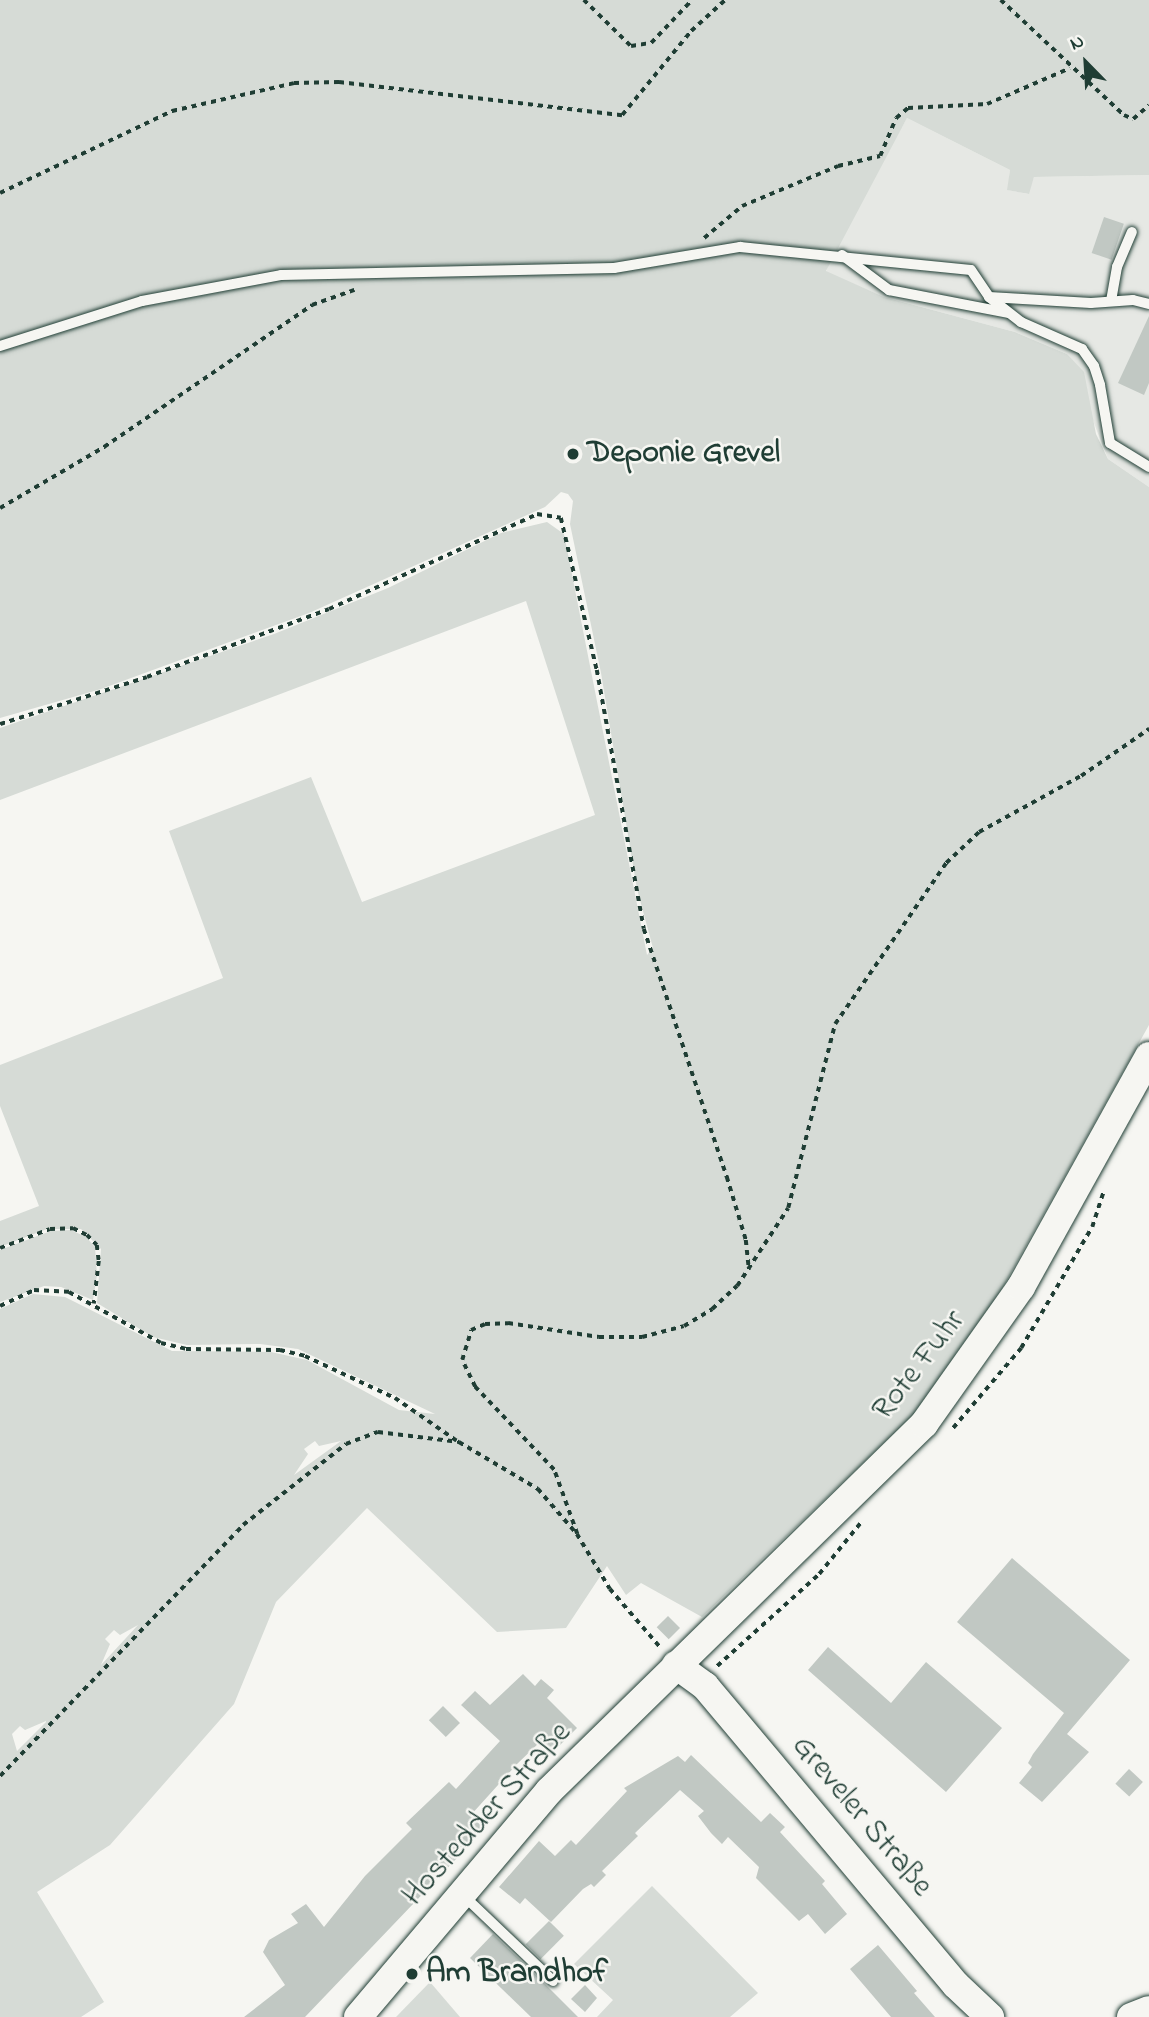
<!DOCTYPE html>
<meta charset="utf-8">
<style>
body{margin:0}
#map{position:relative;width:1149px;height:2017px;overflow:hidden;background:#f6f6f2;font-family:"Indie Flower",sans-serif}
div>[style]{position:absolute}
.built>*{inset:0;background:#e6e8e4}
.green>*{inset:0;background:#d6dbd6}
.building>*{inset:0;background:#c1c8c3;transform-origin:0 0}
.path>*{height:3.5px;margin-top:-1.75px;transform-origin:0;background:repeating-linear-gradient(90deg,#1f3d34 0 5px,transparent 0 10px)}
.roads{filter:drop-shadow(0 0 2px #1f3d34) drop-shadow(0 0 2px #1f3d34)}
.lane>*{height:10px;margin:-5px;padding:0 5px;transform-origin:5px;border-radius:5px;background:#f6f6f2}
.secondary>*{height:28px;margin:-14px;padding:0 14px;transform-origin:14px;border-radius:14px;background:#f6f6f2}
.dots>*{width:19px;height:19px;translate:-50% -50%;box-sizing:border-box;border:4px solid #f6f6f2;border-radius:50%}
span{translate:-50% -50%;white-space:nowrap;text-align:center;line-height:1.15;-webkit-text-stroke:5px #f6f6f2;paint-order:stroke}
.poi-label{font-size:32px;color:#1f3d34;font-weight:700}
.left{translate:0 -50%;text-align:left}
.street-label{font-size:32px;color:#1f3d34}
.north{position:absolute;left:1051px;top:28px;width:70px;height:70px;-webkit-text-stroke:5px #f6f6f2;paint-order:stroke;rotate:336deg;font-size:19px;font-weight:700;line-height:28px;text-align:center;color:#1f3d34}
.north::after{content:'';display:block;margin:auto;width:24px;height:32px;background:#1f3d34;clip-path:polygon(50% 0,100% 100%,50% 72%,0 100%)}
</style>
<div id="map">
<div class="built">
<i style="clip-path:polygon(907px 118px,1010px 170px,1008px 190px,1028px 194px,1034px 177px,1149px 175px,1149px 487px,1108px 459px,1067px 354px,1015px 332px,884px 297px,826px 272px,836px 244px)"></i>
</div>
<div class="green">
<i style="clip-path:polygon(evenodd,0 0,1149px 0,1149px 175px,1034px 177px,1029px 194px,1007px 190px,1010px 170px,907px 118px,826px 271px,884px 297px,1015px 332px,1067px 354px,1084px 372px,1096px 434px,1108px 459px,1149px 487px,1149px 1025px,983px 1323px,916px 1412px,702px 1617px,641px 1583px,626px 1595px,607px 1566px,566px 1628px,497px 1632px,367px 1508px,276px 1602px,234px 1704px,110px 1845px,37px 1892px,104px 2002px,81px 2017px,0 2017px,0 1309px,33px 1294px,65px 1297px,172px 1351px,271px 1352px,307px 1360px,399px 1410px,435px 1414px,298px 1349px,260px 1344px,187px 1345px,153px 1337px,97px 1303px,101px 1249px,81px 1229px,47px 1229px,0 1247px,0 1221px,39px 1206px,0 1106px,0 1065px,223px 978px,169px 831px,311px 777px,362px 902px,595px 815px,526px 601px,0 800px,0 728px,274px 634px,388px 588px,501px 533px,547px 522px,564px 534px,647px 955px,653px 948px,637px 889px,601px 673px,570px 524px,573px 501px,568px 494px,561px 492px,545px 507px,309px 613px,101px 689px,0 718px,0 0,315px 1441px,319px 1446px,341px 1441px,294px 1475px,308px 1454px,304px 1449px,315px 1441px,0 0,138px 1625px,101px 1665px,110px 1644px,105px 1639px,114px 1630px,120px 1635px,138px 1625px,0 0,46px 1721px,46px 1722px,17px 1751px,12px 1734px,20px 1726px,25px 1730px,46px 1721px)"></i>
<i style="clip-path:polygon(71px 1230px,86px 1237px,95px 1247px,97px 1275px,93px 1300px,61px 1287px,44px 1286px,0 1302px,0 1250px,51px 1231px)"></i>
<i style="clip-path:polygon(652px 1886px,758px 1993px,730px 2017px,597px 2017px,613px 2000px,574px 1964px)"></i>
<i style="clip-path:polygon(430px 1982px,460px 2017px,396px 2017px)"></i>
</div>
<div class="building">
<i style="left:1104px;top:217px;width:21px;height:38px;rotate:19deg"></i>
<i style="clip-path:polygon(1149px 316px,1149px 383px,1144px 395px,1118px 383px)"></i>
<i style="clip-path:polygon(1012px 1558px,1130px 1660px,1067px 1734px,1089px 1752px,1042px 1802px,1019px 1783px,1032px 1767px,1028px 1763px,1033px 1754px,1064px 1713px,957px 1622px)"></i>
<i style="left:668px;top:1616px;width:17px;height:16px;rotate:45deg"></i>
<i style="clip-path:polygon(828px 1647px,891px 1703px,926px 1662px,1002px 1728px,946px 1792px,808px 1670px)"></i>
<i style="clip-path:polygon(523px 1674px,535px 1686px,541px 1679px,554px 1690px,547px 1698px,577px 1728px,552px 1753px,541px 1741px,517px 1764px,470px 1816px,483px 1827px,457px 1858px,305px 2017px,244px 2017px,285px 1985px,263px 1952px,269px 1940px,298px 1923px,291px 1914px,306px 1904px,324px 1927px,365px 1876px,412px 1829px,406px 1823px,449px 1782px,456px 1789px,500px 1741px,461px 1705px,475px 1691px,490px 1705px)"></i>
<i style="left:443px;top:1706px;width:24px;height:20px;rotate:45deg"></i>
<i style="clip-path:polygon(691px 1755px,761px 1822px,770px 1813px,785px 1827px,780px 1832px,825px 1881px,822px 1884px,847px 1914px,825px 1934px,808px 1914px,799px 1921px,756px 1878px,759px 1867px,728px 1837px,722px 1844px,711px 1833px,698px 1816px,704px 1811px,680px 1790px,635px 1833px,638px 1836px,602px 1871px,606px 1875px,594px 1887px,591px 1884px,583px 1889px,551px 1922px,525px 1898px,520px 1904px,499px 1887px,539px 1841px,555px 1856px,571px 1840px,576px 1845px,627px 1791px,624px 1788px,678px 1756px,685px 1762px)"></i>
<i style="left:1129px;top:1769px;width:19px;height:20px;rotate:43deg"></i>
<i style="left:549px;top:1921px;width:21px;height:33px;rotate:45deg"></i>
<i style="clip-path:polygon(493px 1934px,539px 1978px,578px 2017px,531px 2017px,470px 1958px)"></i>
<i style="clip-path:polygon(878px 1945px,917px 1991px,914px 1993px,935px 2017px,891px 2017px,850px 1969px)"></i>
<i style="clip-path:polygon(585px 1985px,597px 1998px,585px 2012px,571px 1999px)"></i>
</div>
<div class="path">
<i style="left:584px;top:0;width:66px;rotate:44.4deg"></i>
<i style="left:631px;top:46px;width:20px;rotate:-9deg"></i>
<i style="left:651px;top:43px;width:59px;rotate:-46.4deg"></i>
<i style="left:1001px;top:0;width:168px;rotate:43.1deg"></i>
<i style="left:1124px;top:115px;width:10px;rotate:24deg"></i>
<i style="left:1133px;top:119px;width:21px;rotate:-41deg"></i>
<i style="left:0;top:193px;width:191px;rotate:-25.5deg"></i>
<i style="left:172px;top:111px;width:125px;rotate:-12.9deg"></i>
<i style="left:294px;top:83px;width:45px;rotate:-1.3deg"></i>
<i style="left:339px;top:82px;width:285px;rotate:6.7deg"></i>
<i style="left:622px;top:115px;width:109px;rotate:-50.6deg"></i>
<i style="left:691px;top:31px;width:46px;rotate:-42.4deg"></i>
<i style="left:704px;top:238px;width:50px;rotate:-40.1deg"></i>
<i style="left:742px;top:206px;width:104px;rotate:-22.6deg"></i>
<i style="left:838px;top:166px;width:43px;rotate:-13.4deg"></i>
<i style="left:880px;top:156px;width:41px;rotate:-67.2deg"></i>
<i style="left:896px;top:118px;width:16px;rotate:-40deg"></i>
<i style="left:908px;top:108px;width:79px;rotate:-2.9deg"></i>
<i style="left:987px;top:104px;width:90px;rotate:-23.4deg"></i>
<i style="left:0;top:508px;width:121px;rotate:-30.4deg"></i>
<i style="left:104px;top:447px;width:252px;rotate:-34.3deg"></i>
<i style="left:312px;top:305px;width:45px;rotate:-19.7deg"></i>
<i style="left:0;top:724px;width:154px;rotate:-17.7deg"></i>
<i style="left:147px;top:677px;width:194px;rotate:-20.5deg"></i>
<i style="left:329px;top:609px;width:229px;rotate:-24.5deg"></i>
<i style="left:537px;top:514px;width:24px;rotate:9deg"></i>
<i style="left:561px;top:518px;width:156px;rotate:76.7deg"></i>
<i style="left:597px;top:670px;width:263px;rotate:79.7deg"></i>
<i style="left:644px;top:929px;width:262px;rotate:71.5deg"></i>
<i style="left:727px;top:1177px;width:66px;rotate:73.2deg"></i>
<i style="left:746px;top:1240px;width:30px;rotate:84deg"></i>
<i style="left:0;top:1248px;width:53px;rotate:-20.8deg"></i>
<i style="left:50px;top:1229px;width:23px;rotate:-2deg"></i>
<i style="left:73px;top:1228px;width:16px;rotate:27deg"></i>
<i style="left:87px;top:1235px;width:14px;rotate:45deg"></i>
<i style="left:97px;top:1245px;width:16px;rotate:83deg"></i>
<i style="left:99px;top:1261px;width:43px;rotate:96.6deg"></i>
<i style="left:0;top:1306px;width:38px;rotate:-25deg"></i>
<i style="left:34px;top:1290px;width:35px;rotate:3deg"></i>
<i style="left:69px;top:1292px;width:105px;rotate:29deg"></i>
<i style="left:161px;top:1343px;width:26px;rotate:13deg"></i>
<i style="left:186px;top:1349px;width:94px;rotate:0.6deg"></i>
<i style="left:280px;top:1350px;width:26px;rotate:13deg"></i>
<i style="left:305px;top:1356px;width:99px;rotate:25deg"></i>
<i style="left:395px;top:1398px;width:75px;rotate:34.7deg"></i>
<i style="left:953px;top:1428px;width:105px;rotate:-49.6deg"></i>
<i style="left:1021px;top:1348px;width:140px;rotate:-59.6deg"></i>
<i style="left:1092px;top:1227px;width:38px;rotate:-72deg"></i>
<i style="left:577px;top:1534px;width:68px;rotate:-109.8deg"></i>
<i style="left:554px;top:1470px;width:115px;rotate:-133.6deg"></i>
<i style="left:475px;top:1387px;width:30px;rotate:-116deg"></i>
<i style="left:462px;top:1360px;width:31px;rotate:-73deg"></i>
<i style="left:471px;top:1330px;width:15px;rotate:-23deg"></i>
<i style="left:485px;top:1324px;width:23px;rotate:-2deg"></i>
<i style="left:508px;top:1323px;width:92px;rotate:8.7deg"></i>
<i style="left:599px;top:1337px;width:43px"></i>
<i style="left:642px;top:1337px;width:43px;rotate:-14.7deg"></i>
<i style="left:684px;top:1326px;width:33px;rotate:-31deg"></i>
<i style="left:712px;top:1309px;width:34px;rotate:-43deg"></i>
<i style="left:737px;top:1286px;width:93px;rotate:-56.8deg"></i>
<i style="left:788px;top:1208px;width:190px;rotate:-75.7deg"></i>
<i style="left:835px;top:1024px;width:196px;rotate:-55.4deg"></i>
<i style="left:946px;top:863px;width:45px;rotate:-43.2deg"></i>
<i style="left:979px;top:832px;width:116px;rotate:-28.8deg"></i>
<i style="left:1081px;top:776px;width:83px;rotate:-34.7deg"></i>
<i style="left:717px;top:1666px;width:137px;rotate:-42deg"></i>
<i style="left:819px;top:1574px;width:68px;rotate:-50.9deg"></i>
<i style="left:0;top:1776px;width:349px;rotate:-45.9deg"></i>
<i style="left:243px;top:1525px;width:131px;rotate:-38.2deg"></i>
<i style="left:346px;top:1444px;width:34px;rotate:-21deg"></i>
<i style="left:378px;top:1432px;width:82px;rotate:7deg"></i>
<i style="left:459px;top:1442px;width:92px;rotate:30.7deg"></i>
<i style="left:538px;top:1489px;width:60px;rotate:49.1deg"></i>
<i style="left:577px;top:1534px;width:64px;rotate:59deg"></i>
<i style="left:610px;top:1589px;width:78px;rotate:49.2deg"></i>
</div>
<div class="roads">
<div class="lane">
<i style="left:842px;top:255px;width:59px;rotate:36.7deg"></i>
<i style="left:889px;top:290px;width:121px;rotate:10.9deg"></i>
<i style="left:989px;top:297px;width:41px;rotate:38deg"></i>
<i style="left:1021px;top:322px;width:67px;rotate:23.9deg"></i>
<i style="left:1082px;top:349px;width:21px;rotate:55deg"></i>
<i style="left:1094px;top:366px;width:20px;rotate:72deg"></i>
<i style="left:1100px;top:385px;width:59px;rotate:80.2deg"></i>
<i style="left:1110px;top:443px;width:46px;rotate:31.6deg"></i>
<i style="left:1111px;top:301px;width:35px;rotate:-80deg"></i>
<i style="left:1117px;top:267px;width:38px;rotate:-67deg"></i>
<i style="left:0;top:346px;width:149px;rotate:-17.6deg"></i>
<i style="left:142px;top:301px;width:141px;rotate:-10.6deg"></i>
<i style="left:281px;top:275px;width:333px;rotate:-1.2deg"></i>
<i style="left:614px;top:268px;width:128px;rotate:-9.5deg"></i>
<i style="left:740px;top:247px;width:232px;rotate:5.7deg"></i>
<i style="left:971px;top:270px;width:32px;rotate:56deg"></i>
<i style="left:989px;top:297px;width:102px;rotate:3.4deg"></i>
<i style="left:1091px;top:303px;width:42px;rotate:-4.1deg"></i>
<i style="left:1133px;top:300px;width:16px;rotate:14deg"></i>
<i style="left:464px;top:1896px;width:123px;rotate:43.7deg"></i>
</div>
<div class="secondary">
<i style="left:676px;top:1665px;width:36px;rotate:36deg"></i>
<i style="left:705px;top:1686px;width:390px;rotate:50deg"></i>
<i style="left:956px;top:1985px;width:47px;rotate:43.3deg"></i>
<i style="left:358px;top:2017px;width:296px;rotate:-49.8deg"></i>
<i style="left:549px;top:1791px;width:525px;rotate:-44.38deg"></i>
<i style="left:924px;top:1424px;width:168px;rotate:-54.7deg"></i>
<i style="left:1021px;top:1287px;width:264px;rotate:-61deg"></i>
<i style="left:1131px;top:2017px;width:19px;rotate:-21deg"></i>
</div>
</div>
<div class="dots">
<i style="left:573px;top:454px;background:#1f3d34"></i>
<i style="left:412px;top:1974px;background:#1f3d34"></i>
</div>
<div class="poi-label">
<span class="left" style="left:587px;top:454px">Deponie Grevel</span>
<span class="left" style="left:426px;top:1974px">Am Brandhof</span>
</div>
<div class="street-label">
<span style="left:920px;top:1366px;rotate:-52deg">Rote Fuhr</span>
<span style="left:488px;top:1815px;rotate:-48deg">Hostedder Straße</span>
<span style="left:861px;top:1817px;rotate:50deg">Greveler Straße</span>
</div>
<div class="north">N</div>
</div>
